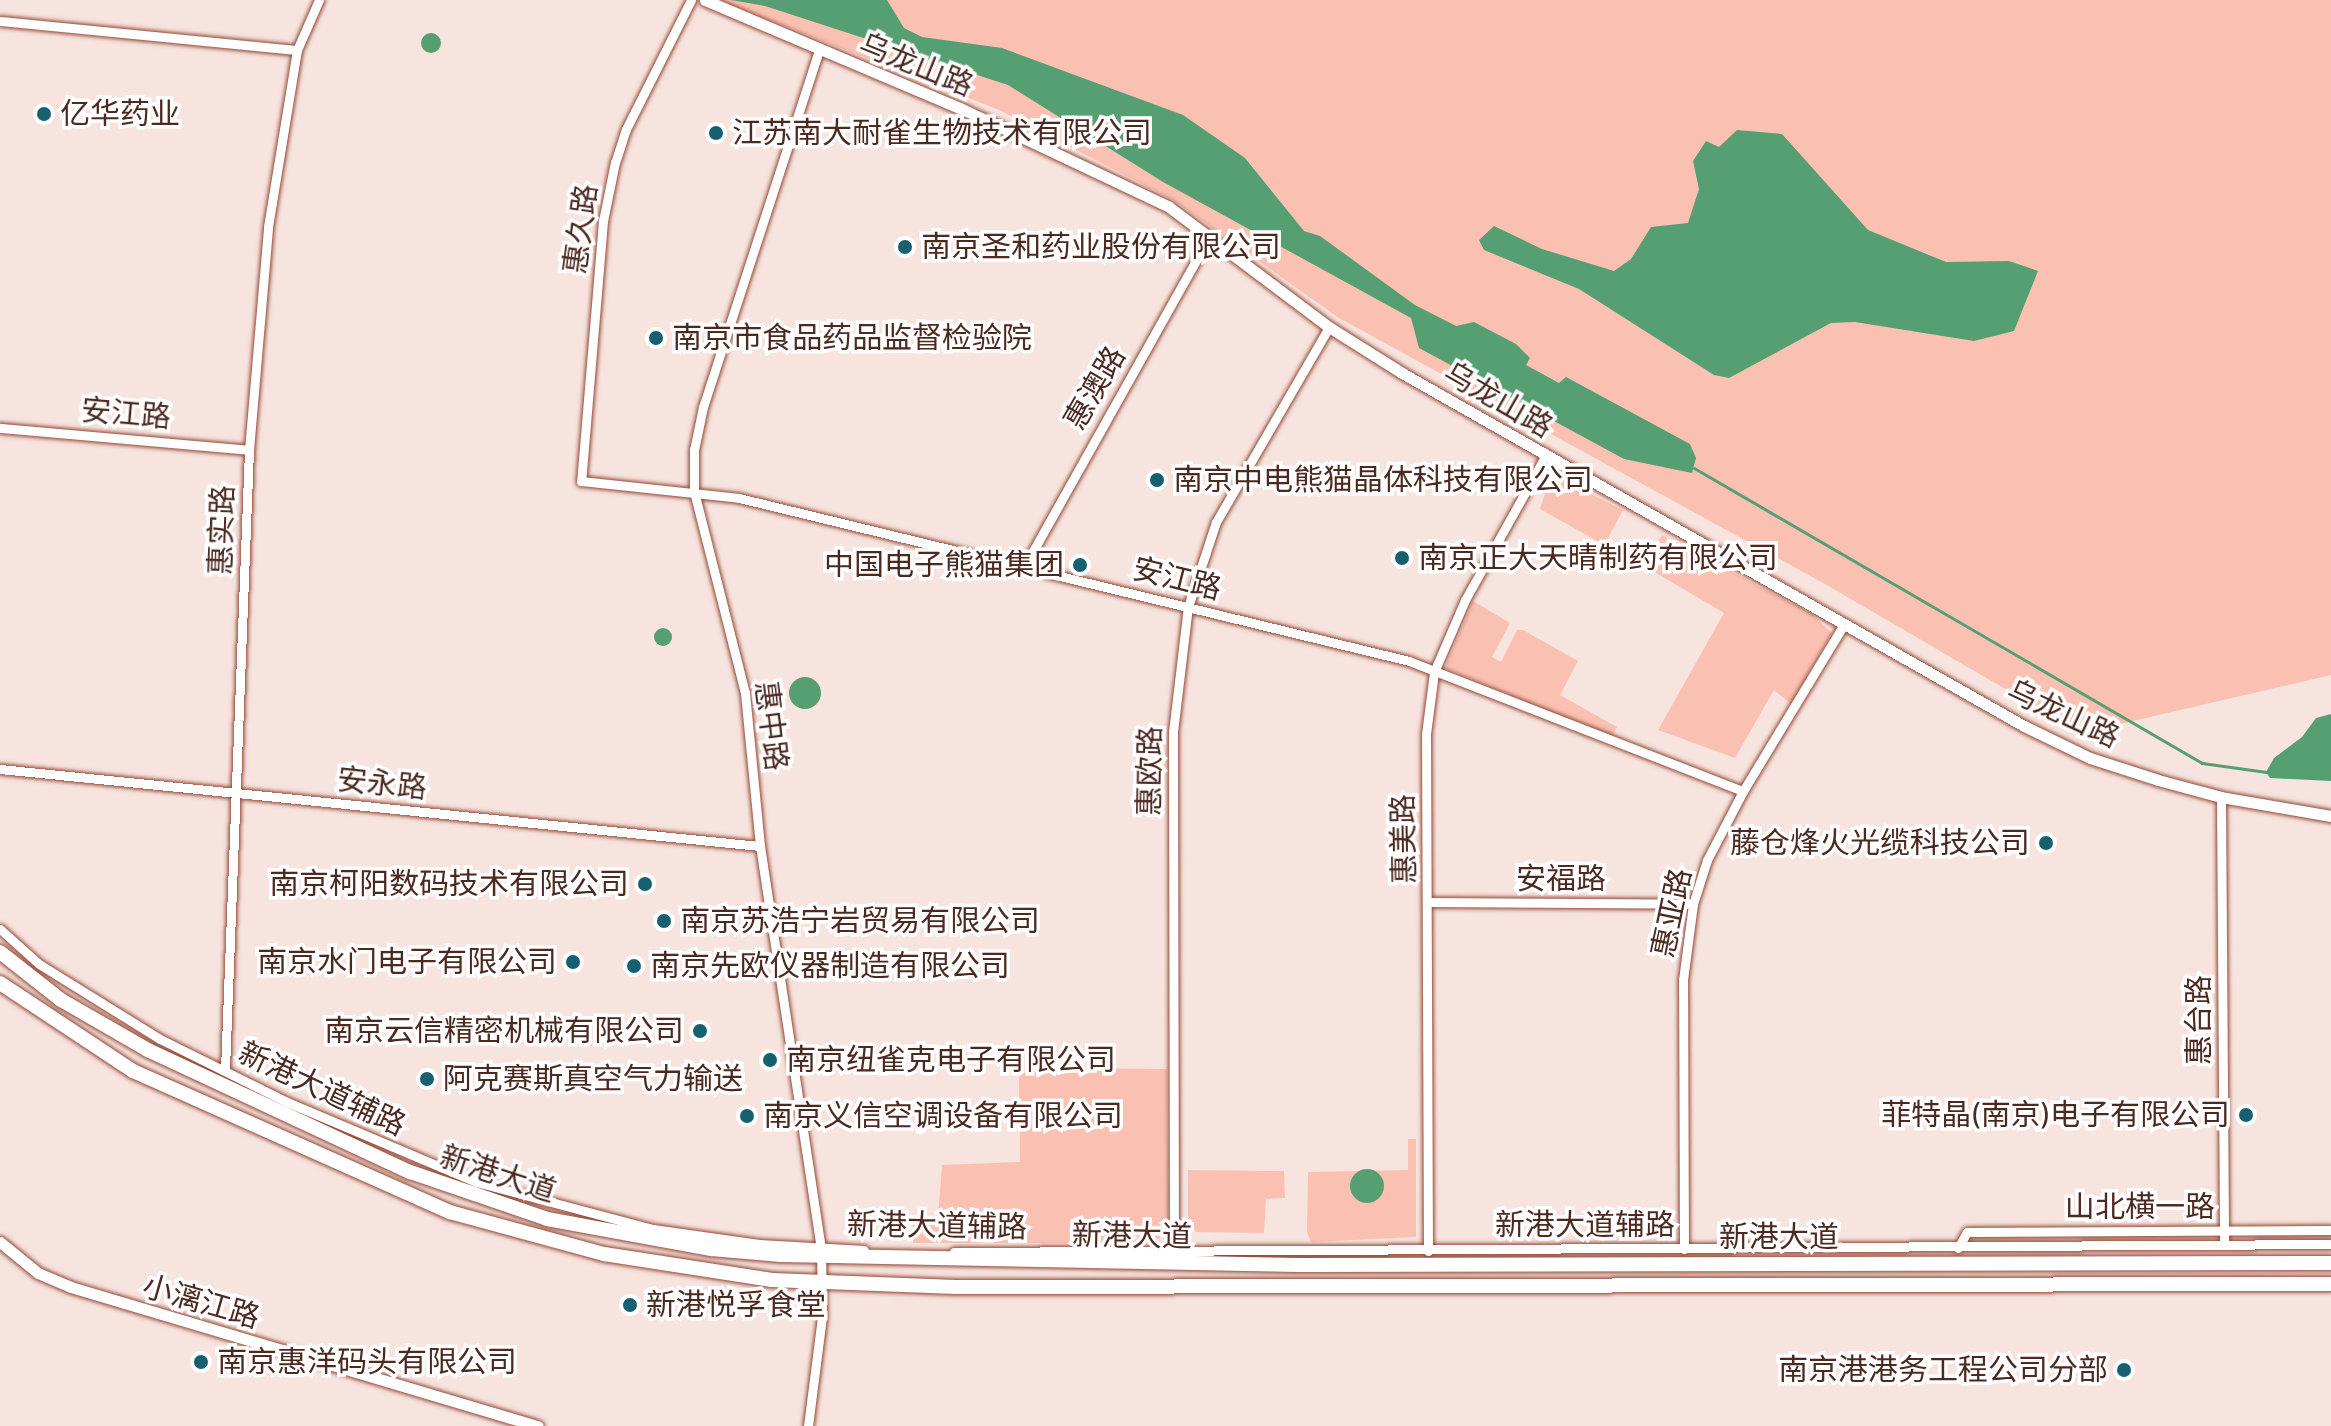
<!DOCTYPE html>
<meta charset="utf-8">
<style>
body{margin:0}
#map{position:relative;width:2331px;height:1426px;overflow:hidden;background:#f7e4df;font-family:Cabin,"Noto Sans SC",sans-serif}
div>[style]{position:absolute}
.green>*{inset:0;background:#fac1b2}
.water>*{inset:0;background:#569f72}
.round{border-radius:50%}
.stream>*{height:3px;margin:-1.5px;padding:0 1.5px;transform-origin:1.5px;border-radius:1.5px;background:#569f72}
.roads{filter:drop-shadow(0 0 2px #944734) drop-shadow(0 0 2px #944734)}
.minor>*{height:9px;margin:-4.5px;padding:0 4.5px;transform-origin:4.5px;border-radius:4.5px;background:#fff}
.tertiary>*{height:11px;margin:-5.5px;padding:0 5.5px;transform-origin:5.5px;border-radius:5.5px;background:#fff}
.primary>*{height:14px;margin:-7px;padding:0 7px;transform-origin:7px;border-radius:7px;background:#fff}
.dots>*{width:22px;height:22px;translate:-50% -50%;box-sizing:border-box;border:4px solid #fff;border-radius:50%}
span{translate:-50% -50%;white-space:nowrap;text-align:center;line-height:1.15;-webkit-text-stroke:7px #fff;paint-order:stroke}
.street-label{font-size:30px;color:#4c2921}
.poi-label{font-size:30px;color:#4c2921}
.left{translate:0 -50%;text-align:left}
.right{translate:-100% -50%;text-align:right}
</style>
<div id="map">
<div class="green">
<i style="clip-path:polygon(719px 0,2331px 0,2331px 675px,2081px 733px,1825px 584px,1339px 318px,1173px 200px,999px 110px)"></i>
<i style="clip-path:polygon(1560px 479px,1623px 510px,1607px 540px,1599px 542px,1540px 509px,1548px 484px)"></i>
<i style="clip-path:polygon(1662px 535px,1810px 613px,1832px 633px,1791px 704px,1774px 690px,1735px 758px,1658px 730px,1724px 613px,1629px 557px,1630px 544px,1650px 555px)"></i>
<i style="clip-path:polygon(1473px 601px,1510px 623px,1492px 657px,1501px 662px,1517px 630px,1523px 630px,1578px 661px,1560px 695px,1617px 727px,1612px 737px,1445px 668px)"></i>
<i style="clip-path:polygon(1030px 1068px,1167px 1069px,1168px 1219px,1163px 1236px,1152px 1243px,913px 1243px,913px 1219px,938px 1218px,942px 1165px,1020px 1162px,1019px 1077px)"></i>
<i style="clip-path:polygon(1408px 1139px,1416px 1139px,1416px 1237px,1311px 1242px,1307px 1232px,1308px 1172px,1408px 1170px)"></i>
<i style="clip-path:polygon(1188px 1170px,1284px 1171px,1285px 1198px,1266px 1199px,1264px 1233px,1196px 1232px,1188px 1221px)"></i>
</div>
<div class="water">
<i style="clip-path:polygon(731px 0,887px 0,904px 28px,922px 37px,1002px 48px,1183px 115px,1245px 158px,1304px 231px,1320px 236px,1415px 305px,1456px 326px,1474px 322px,1516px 344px,1530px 358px,1526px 365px,1559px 383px,1566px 377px,1690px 444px,1696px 458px,1692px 473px,1624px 459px,1419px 348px,1411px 318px,1163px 182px,1008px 85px,765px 6px)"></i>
<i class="round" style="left:421px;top:33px;width:20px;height:20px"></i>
<i style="clip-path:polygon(1737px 130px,1782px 134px,1868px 230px,1946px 262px,2009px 261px,2038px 271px,2014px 331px,1974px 341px,1855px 322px,1831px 323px,1729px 378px,1714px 375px,1579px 289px,1484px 250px,1479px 240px,1494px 226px,1542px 249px,1614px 271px,1631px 259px,1651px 227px,1688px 223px,1699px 189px,1693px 161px,1706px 141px,1719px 147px)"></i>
<i class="round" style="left:654px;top:628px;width:18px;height:18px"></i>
<i class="round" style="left:789px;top:677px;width:32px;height:32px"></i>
<i style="clip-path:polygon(2331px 714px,2331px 781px,2270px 778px,2266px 772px,2274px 758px,2302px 737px,2316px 718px)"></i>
<i class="round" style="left:1350px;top:1169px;width:34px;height:34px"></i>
</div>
<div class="stream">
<i style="left:1694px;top:468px;width:587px;rotate:30.14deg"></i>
<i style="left:2202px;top:763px;width:65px;rotate:8deg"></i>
</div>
<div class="roads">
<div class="minor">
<i style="left:691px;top:0;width:144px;rotate:116.7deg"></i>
<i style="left:626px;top:129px;width:35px;rotate:108deg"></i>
<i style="left:615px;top:162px;width:60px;rotate:101.5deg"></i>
<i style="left:603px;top:221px;width:261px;rotate:94.8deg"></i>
<i style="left:581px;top:481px;width:159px;rotate:6.1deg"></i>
<i style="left:739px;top:498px;width:690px;rotate:13.67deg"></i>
<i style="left:1409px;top:661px;width:358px;rotate:21.3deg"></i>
<i style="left:0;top:21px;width:298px;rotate:5.6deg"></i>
<i style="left:0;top:428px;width:250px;rotate:5deg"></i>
<i style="left:1024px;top:567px;width:381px;rotate:-60.7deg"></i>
<i style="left:0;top:769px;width:764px;rotate:5.79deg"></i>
<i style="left:2221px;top:797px;width:446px;rotate:89.6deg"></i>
<i style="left:1429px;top:902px;width:264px;rotate:0.4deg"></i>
<i style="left:0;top:929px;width:52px;rotate:41.9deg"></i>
<i style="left:39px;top:964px;width:142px;rotate:31.8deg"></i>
<i style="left:160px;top:1039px;width:142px;rotate:26.4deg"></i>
<i style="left:287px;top:1102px;width:205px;rotate:22.9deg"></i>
<i style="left:476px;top:1182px;width:183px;rotate:14.9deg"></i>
<i style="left:653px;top:1229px;width:107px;rotate:8.1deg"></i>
<i style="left:759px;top:1244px;width:105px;rotate:3.3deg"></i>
<i style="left:225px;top:1069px;width:619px;rotate:-87.78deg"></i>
<i style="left:249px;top:450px;width:224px;rotate:-85.1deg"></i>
<i style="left:268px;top:227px;width:179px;rotate:-80.7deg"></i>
<i style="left:297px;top:50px;width:55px;rotate:-66.3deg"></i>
<i style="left:1958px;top:1248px;width:18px;rotate:-61deg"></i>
<i style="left:1967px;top:1232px;width:364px;rotate:-0.3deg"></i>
<i style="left:1684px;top:1249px;width:269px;rotate:-90.2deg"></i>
<i style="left:1683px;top:980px;width:77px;rotate:-82.5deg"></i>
<i style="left:1693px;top:904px;width:46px;rotate:-72.3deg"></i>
<i style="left:1707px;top:860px;width:78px;rotate:-62.4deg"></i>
<i style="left:1743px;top:791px;width:195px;rotate:-58.8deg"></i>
<i style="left:1428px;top:1251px;width:517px;rotate:-90.22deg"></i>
<i style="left:1426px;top:734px;width:63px;rotate:-82.6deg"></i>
<i style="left:1434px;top:672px;width:78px;rotate:-66.7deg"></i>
<i style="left:1465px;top:600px;width:166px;rotate:-60.8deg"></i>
<i style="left:954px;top:1252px;width:1377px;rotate:-0.33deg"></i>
<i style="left:1174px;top:1252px;width:520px;rotate:-90.11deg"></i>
<i style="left:1173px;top:732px;width:126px;rotate:-83.2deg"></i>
<i style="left:1188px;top:607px;width:89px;rotate:-71.8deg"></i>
<i style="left:1216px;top:522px;width:225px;rotate:-59.9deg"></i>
<i style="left:808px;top:1426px;width:110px;rotate:-82.7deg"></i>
<i style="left:822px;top:1317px;width:68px;rotate:-90.8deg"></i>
<i style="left:821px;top:1249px;width:408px;rotate:-98.6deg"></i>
<i style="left:760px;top:846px;width:154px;rotate:-95.6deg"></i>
<i style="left:745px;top:693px;width:208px;rotate:-104.2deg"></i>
<i style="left:694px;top:491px;width:41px;rotate:-90deg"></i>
<i style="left:694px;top:450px;width:44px;rotate:-78.2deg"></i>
<i style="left:703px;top:407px;width:374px;rotate:-72deg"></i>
</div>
<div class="tertiary">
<i style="left:705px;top:0;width:277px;rotate:23deg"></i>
<i style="left:960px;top:108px;width:231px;rotate:25.3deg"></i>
<i style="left:1169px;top:207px;width:200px;rotate:36.9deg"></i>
<i style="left:1329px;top:327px;width:86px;rotate:32.2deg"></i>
<i style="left:1402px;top:373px;width:715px;rotate:29.58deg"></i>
<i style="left:2024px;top:726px;width:73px;rotate:25.9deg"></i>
<i style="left:2090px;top:758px;width:71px;rotate:17.9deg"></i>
<i style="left:2158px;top:780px;width:65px;rotate:15.1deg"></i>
<i style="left:2221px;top:797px;width:112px;rotate:9.8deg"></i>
<i style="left:0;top:1242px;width:49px;rotate:39.2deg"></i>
<i style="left:38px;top:1273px;width:36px;rotate:23deg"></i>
<i style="left:71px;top:1287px;width:487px;rotate:16.6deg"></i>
</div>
<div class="primary">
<i style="left:0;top:952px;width:78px;rotate:38.2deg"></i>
<i style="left:61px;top:1000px;width:100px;rotate:29.9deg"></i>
<i style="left:148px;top:1050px;width:289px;rotate:25deg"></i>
<i style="left:410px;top:1172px;width:145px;rotate:18.9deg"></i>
<i style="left:547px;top:1219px;width:167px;rotate:10.4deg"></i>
<i style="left:711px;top:1249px;width:70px;rotate:4.9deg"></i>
<i style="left:781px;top:1255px;width:519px;rotate:1.1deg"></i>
<i style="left:1300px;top:1265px;width:1031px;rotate:-0.11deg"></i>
<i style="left:0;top:983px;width:159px;rotate:33.5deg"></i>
<i style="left:133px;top:1071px;width:347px;rotate:24deg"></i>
<i style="left:450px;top:1212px;width:160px;rotate:15.3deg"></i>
<i style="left:604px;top:1254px;width:170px;rotate:8.8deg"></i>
<i style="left:772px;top:1280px;width:184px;rotate:2.2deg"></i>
<i style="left:956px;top:1287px;width:1375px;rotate:-0.13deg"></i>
</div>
</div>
<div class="dots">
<i style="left:44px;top:114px;background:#16606f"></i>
<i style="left:716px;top:133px;background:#16606f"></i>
<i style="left:905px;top:247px;background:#16606f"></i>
<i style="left:656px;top:338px;background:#16606f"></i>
<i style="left:1157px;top:480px;background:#16606f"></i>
<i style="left:1402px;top:558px;background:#16606f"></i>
<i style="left:1080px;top:565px;background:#16606f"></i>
<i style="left:2046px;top:843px;background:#16606f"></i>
<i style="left:645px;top:884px;background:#16606f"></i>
<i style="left:664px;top:921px;background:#16606f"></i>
<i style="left:573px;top:962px;background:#16606f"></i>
<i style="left:634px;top:966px;background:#16606f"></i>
<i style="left:700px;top:1031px;background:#16606f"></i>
<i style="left:770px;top:1060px;background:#16606f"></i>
<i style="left:427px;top:1079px;background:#16606f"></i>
<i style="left:2246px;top:1115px;background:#16606f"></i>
<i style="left:747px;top:1116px;background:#16606f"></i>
<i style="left:630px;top:1305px;background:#16606f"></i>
<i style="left:201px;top:1362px;background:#16606f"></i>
<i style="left:2124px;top:1370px;background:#16606f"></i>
</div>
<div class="street-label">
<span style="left:916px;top:65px;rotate:22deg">乌龙山路</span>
<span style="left:581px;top:229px;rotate:-82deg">惠久路</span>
<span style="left:1095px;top:388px;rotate:-60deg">惠澳路</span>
<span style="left:1498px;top:400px;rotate:30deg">乌龙山路</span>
<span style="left:126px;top:414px;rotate:5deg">安江路</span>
<span style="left:222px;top:530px;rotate:-88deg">惠实路</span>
<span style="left:1177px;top:579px;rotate:14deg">安江路</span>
<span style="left:2063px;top:714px;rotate:25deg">乌龙山路</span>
<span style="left:771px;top:726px;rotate:83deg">惠中路</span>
<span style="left:1150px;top:771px;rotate:-89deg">惠欧路</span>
<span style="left:382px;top:784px;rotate:6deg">安永路</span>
<span style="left:1404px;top:839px;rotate:-91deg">惠美路</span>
<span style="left:1561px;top:879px">安福路</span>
<span style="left:1672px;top:913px;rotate:-78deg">惠亚路</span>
<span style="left:2199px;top:1020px;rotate:-90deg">惠台路</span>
<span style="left:322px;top:1089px;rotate:25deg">新港大道辅路</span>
<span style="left:498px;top:1174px;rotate:18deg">新港大道</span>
<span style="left:2140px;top:1207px">山北横一路</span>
<span style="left:1585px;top:1225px">新港大道辅路</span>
<span style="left:937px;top:1226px;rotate:1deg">新港大道辅路</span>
<span style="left:1132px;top:1236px;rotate:1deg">新港大道</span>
<span style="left:1779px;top:1237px">新港大道</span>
<span style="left:201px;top:1302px;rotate:16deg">小漓江路</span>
</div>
<div class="poi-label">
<span class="left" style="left:60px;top:114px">亿华药业</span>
<span class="left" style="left:732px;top:133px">江苏南大耐雀生物技术有限公司</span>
<span class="left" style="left:921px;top:247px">南京圣和药业股份有限公司</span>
<span class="left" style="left:672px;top:338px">南京市食品药品监督检验院</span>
<span class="left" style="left:1173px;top:480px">南京中电熊猫晶体科技有限公司</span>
<span class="left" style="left:1418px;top:558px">南京正大天晴制药有限公司</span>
<span class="right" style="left:1064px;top:565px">中国电子熊猫集团</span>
<span class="right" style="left:2030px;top:843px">藤仓烽火光缆科技公司</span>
<span class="right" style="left:629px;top:884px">南京柯阳数码技术有限公司</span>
<span class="left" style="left:680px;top:921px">南京苏浩宁岩贸易有限公司</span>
<span class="right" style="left:557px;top:962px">南京水门电子有限公司</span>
<span class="left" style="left:650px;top:966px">南京先欧仪器制造有限公司</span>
<span class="right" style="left:684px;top:1031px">南京云信精密机械有限公司</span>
<span class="left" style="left:786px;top:1060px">南京纽雀克电子有限公司</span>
<span class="left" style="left:443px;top:1079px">阿克赛斯真空气力输送</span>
<span class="right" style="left:2230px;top:1115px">菲特晶(南京)电子有限公司</span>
<span class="left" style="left:763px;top:1116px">南京义信空调设备有限公司</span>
<span class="left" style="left:646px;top:1305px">新港悦孚食堂</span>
<span class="left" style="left:217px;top:1362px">南京惠洋码头有限公司</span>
<span class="right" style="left:2108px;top:1370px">南京港港务工程公司分部</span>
</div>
</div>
